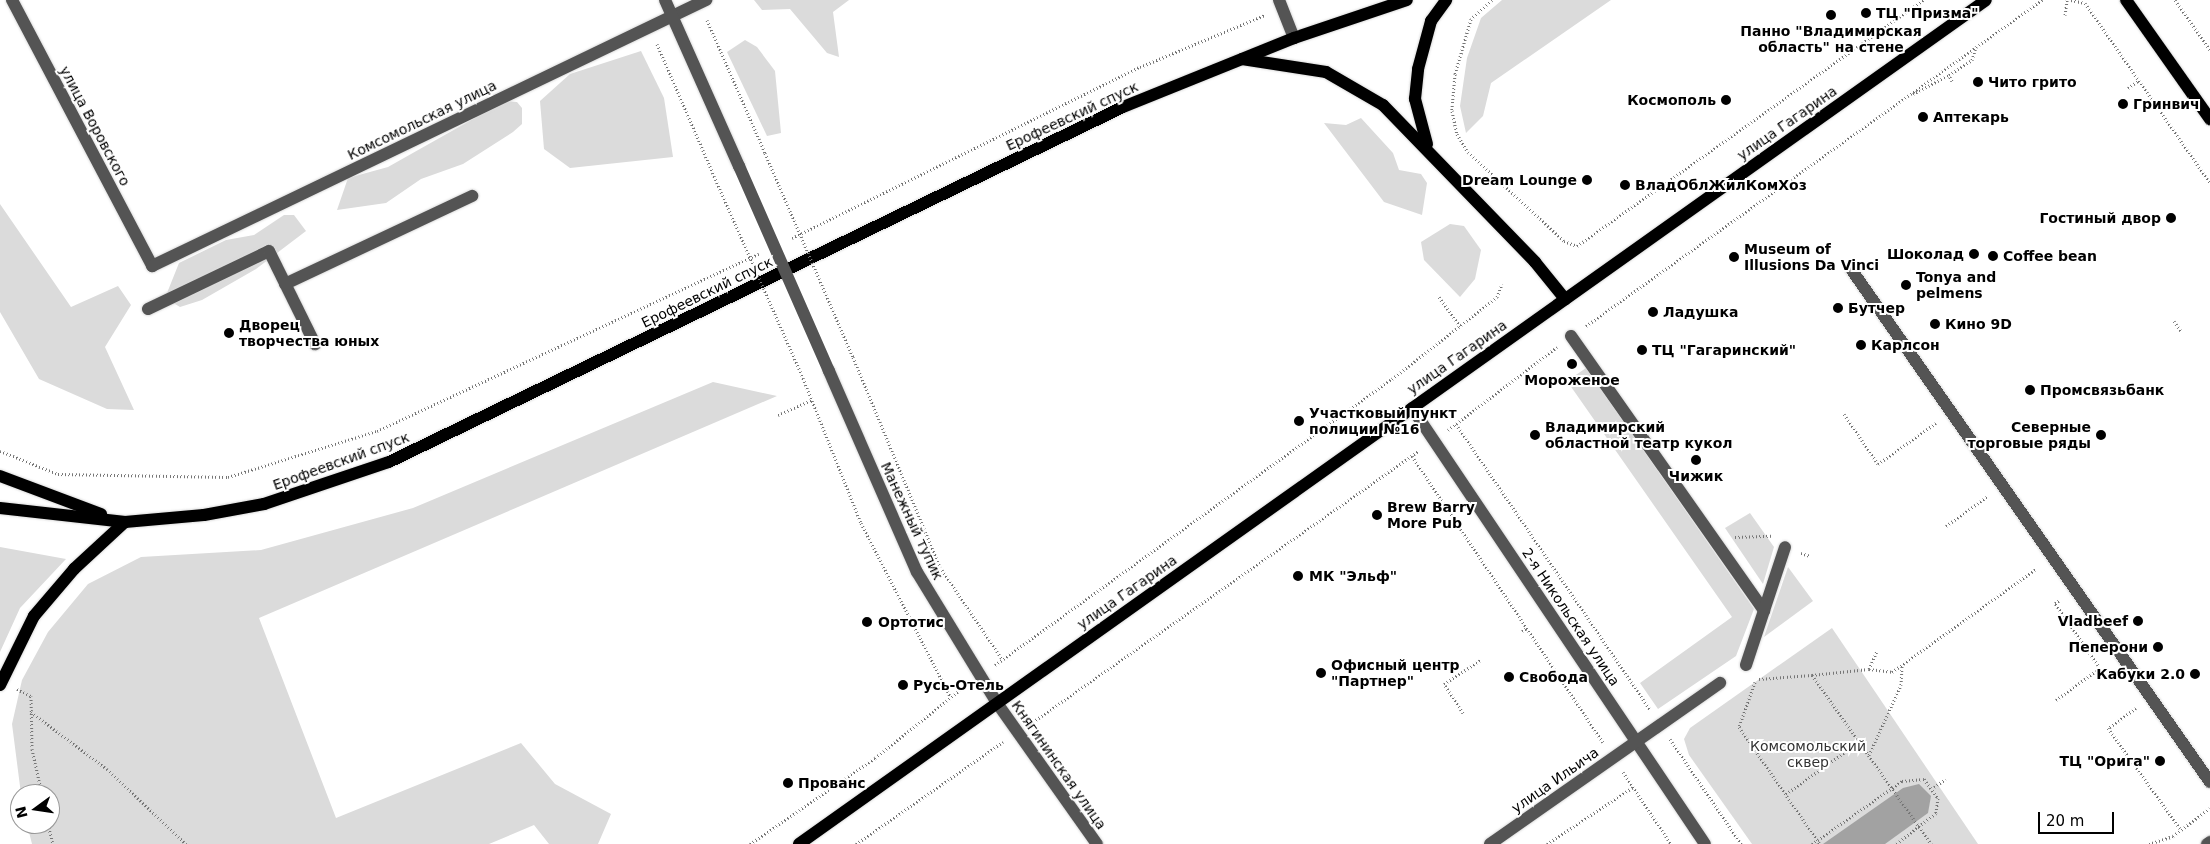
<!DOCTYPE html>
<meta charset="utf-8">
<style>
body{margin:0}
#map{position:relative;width:2210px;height:844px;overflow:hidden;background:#fff;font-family:"DejaVu Sans",sans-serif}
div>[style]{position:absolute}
.green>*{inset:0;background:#dbdbdb}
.water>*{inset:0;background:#a2a2a2}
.path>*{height:3px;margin-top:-1.5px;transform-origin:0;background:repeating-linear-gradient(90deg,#767676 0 1px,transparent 0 3.5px)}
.roads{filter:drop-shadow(0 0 1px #dbdbdb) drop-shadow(0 0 1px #dbdbdb)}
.minor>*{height:12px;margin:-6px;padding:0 6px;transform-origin:6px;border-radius:6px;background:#545454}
.major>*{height:12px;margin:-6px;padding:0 6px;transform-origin:6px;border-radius:6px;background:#000}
.path-bridge>*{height:3px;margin-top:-1.5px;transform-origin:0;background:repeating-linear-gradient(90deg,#767676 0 1px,transparent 0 3.5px)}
.minor-bridge>*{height:12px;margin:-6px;padding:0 6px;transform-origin:6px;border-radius:6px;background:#545454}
.dots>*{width:14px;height:14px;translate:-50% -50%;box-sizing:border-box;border:2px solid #fff;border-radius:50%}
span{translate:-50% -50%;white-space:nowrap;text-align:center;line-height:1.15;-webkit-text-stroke:4px #fff;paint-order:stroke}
.poi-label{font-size:14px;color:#000;font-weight:700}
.left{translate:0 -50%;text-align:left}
.right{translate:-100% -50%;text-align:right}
.street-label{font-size:14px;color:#000}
.park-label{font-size:14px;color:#323232}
.north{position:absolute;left:10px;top:784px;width:50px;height:50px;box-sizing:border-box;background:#fff;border:1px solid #999;border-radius:50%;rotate:256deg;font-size:14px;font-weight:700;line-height:20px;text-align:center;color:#000}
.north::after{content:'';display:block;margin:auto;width:18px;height:22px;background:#000;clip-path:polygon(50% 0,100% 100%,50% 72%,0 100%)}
.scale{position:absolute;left:2038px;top:812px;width:76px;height:22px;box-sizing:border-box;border:2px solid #000;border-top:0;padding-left:6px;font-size:15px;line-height:18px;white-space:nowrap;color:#000;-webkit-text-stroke:4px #fff;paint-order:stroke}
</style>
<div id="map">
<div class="green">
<i style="clip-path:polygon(754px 0,849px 0,833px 12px,839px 57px,827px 53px,790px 9px,762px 10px)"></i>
<i style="clip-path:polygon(1502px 0,1611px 0,1491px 83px,1483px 116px,1466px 133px,1460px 106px,1467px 58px,1481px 18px)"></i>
<i style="clip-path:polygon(745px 40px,757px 47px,775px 71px,781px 133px,767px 136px,727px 52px)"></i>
<i style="clip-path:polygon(641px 51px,664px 98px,673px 157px,570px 168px,544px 149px,540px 101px,570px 74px)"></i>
<i style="clip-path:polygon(505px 101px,517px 102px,522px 108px,522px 124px,513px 132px,463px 164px,421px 179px,386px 203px,337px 210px,348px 178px,388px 167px)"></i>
<i style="clip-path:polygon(1361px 118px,1393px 153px,1399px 170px,1421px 174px,1427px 183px,1422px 215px,1384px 202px,1324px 123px,1346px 125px)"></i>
<i style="clip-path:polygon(0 204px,71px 307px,118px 286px,131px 305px,105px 347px,134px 410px,107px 409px,39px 379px,0 312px)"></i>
<i style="clip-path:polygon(284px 215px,294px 215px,306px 231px,256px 269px,202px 300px,180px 307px,165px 298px,179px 263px,226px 240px,254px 235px)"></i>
<i style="clip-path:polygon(1450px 224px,1464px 226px,1481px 250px,1475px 279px,1460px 297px,1424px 260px,1421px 242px)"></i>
<i style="clip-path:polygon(1586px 368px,1754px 609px,1736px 656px,1658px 709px,1640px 683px,1732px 617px,1567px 381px)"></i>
<i style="clip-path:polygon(713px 382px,777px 396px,259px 618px,336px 818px,521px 743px,555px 784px,611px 814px,598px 844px,549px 844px,534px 825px,489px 844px,32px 844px,27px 824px,50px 824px,50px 794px,21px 794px,12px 724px,22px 680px,48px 632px,88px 584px,141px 557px,261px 550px,413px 508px)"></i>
<i style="clip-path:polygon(1750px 513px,1774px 547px,1763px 584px,1725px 528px)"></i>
<i style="clip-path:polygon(0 547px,66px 559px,20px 608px,0 652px)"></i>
<i style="clip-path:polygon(1788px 567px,1813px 601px,1764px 637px)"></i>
<i style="clip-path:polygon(1832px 628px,1978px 844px,1752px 844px,1689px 755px,1684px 739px,1690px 728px)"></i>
</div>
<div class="water">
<i style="clip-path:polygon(1919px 784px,1931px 796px,1928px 813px,1885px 844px,1823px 844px,1903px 788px)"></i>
</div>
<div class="path">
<i style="left:1492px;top:0;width:28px;rotate:138deg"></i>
<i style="left:1471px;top:19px;width:57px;rotate:106.2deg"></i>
<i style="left:1455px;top:74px;width:37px;rotate:95deg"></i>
<i style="left:1452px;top:111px;width:24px;rotate:78deg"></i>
<i style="left:1457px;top:134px;width:21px;rotate:59deg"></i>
<i style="left:1468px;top:152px;width:131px;rotate:42.8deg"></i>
<i style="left:1564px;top:241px;width:14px;rotate:21deg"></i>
<i style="left:1577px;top:246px;width:425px;rotate:-35.4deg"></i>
<i style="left:2071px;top:0;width:14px;rotate:12deg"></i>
<i style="left:2085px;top:3px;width:219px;rotate:55.2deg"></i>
<i style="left:2175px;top:0;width:61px;rotate:55deg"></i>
<i style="left:2065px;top:15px;width:15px;rotate:-82deg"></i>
<i style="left:707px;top:20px;width:145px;rotate:66.4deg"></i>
<i style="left:657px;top:44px;width:144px;rotate:66.6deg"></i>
<i style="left:1952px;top:81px;width:7px;rotate:-117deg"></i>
<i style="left:1949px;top:75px;width:27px;rotate:-33deg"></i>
<i style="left:1972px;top:60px;width:14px;rotate:-73deg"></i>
<i style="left:2128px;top:88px;width:12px;rotate:-35deg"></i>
<i style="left:1913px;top:94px;width:41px;rotate:-27.8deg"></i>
<i style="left:792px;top:238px;width:388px;rotate:-26.2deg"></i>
<i style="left:1140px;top:67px;width:135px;rotate:-22.6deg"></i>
<i style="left:1439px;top:297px;width:36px;rotate:54deg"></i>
<i style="left:2174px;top:321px;width:12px;rotate:55deg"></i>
<i style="left:1586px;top:326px;width:561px;rotate:-35.56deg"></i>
<i style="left:853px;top:357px;width:227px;rotate:67.5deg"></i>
<i style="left:940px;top:567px;width:111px;rotate:56deg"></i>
<i style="left:803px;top:378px;width:156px;rotate:68.2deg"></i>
<i style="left:861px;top:523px;width:195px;rotate:62.8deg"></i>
<i style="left:1844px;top:414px;width:60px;rotate:55.8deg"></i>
<i style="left:1878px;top:464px;width:71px;rotate:-35.3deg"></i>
<i style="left:778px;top:415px;width:37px;rotate:-24deg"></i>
<i style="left:1456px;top:424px;width:345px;rotate:55.8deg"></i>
<i style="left:1448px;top:430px;width:137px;rotate:-37.3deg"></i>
<i style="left:0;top:451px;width:62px;rotate:21.6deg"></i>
<i style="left:58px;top:474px;width:170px;rotate:1deg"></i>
<i style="left:228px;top:477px;width:156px;rotate:-17.2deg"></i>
<i style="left:377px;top:431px;width:421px;rotate:-24.9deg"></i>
<i style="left:1412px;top:456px;width:344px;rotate:56.3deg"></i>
<i style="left:1946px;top:526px;width:52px;rotate:-35.5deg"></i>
<i style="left:1735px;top:537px;width:36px;rotate:-2deg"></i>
<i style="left:1801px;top:553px;width:9px;rotate:18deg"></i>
<i style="left:1522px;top:631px;width:6px;rotate:-31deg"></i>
<i style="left:995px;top:665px;width:489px;rotate:-35.8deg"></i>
<i style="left:1392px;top:379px;width:133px;rotate:-38deg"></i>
<i style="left:1497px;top:297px;width:14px;rotate:-69deg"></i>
<i style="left:1869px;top:669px;width:20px;rotate:-66deg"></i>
<i style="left:1812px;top:675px;width:57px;rotate:-6deg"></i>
<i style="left:1869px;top:669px;width:23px;rotate:7deg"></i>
<i style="left:1892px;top:672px;width:178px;rotate:-35.6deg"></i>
<i style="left:1759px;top:679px;width:53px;rotate:-4.3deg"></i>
<i style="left:1812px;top:675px;width:207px;rotate:54.8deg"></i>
<i style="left:1755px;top:682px;width:48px;rotate:109.6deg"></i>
<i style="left:1739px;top:727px;width:142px;rotate:55.3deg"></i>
<i style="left:17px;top:689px;width:16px;rotate:27deg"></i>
<i style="left:31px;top:696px;width:53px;rotate:88.9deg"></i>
<i style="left:32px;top:749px;width:46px;rotate:77.5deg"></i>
<i style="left:2056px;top:700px;width:54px;rotate:-36deg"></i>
<i style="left:2100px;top:668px;width:79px;rotate:-124.7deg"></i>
<i style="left:2055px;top:603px;width:6px;rotate:-31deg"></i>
<i style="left:2136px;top:708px;width:34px;rotate:144deg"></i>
<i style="left:2108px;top:728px;width:125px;rotate:54.4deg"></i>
<i style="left:31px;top:712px;width:95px;rotate:36.9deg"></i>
<i style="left:107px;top:769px;width:109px;rotate:43.5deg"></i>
<i style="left:1463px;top:713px;width:35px;rotate:-123deg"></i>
<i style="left:1444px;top:684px;width:45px;rotate:-33.3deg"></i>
<i style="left:1033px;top:722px;width:472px;rotate:-35.1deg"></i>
<i style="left:1670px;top:739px;width:127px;rotate:55.9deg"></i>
<i style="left:1869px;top:755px;width:77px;rotate:-65.4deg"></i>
<i style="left:1901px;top:685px;width:19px;rotate:-87deg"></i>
<i style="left:1623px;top:772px;width:87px;rotate:56.3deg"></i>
<i style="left:1934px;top:787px;width:14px;rotate:-34deg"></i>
<i style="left:1786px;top:794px;width:90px;rotate:-35.5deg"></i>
<i style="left:48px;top:824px;width:21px;rotate:76deg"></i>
<i style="left:750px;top:844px;width:152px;rotate:-34.5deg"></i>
<i style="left:875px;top:758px;width:115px;rotate:-38.7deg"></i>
<i style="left:856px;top:844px;width:179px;rotate:-34.8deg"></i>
<i style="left:1547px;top:844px;width:103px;rotate:-33.5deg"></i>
<i style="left:1812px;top:844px;width:110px;rotate:-35deg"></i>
<i style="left:1902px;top:781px;width:22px;rotate:-5deg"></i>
<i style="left:1924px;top:779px;width:24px;rotate:54deg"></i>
<i style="left:1938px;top:798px;width:15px;rotate:98deg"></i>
<i style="left:1936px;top:813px;width:51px;rotate:142.2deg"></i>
<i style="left:2149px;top:844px;width:25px;rotate:-18deg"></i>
<i style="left:2173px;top:836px;width:46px;rotate:-37.1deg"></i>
</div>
<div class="roads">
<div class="minor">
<i style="left:12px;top:0;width:301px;rotate:62.2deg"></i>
<i style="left:152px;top:266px;width:615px;rotate:-25.65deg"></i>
<i style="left:665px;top:0;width:182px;rotate:66deg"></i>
<i style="left:1279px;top:0;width:41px;rotate:68.5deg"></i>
<i style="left:1851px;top:269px;width:626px;rotate:55.02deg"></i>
<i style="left:285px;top:284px;width:207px;rotate:-25.2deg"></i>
<i style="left:148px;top:309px;width:134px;rotate:-25.6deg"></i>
<i style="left:269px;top:251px;width:104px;rotate:63.7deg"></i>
<i style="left:1571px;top:336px;width:336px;rotate:54.9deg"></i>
<i style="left:829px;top:371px;width:219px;rotate:66.4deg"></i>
<i style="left:917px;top:572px;width:153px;rotate:58.6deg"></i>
<i style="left:997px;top:703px;width:173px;rotate:54.7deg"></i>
<i style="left:1412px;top:408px;width:525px;rotate:56.1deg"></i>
<i style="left:1746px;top:665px;width:124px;rotate:-71.7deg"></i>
<i style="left:1490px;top:844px;width:281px;rotate:-35deg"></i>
<i style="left:2207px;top:844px;width:4px;rotate:-34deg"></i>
</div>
<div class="major">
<i style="left:2126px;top:0;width:146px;rotate:54.8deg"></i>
<i style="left:1242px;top:59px;width:85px;rotate:8.8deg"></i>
<i style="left:1326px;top:72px;width:66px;rotate:30.1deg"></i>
<i style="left:1383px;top:105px;width:219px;rotate:45.9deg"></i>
<i style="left:1535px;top:262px;width:48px;rotate:51deg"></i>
<i style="left:1427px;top:144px;width:47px;rotate:-104.9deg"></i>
<i style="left:1415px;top:99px;width:30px;rotate:-84deg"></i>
<i style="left:1418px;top:69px;width:50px;rotate:-74.8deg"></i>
<i style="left:1431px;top:21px;width:26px;rotate:-54deg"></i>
<i style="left:0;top:476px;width:108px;rotate:20.6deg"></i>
<i style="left:0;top:508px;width:126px;rotate:6.4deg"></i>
<i style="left:125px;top:522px;width:79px;rotate:-5.1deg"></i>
<i style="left:204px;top:515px;width:61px;rotate:-10.4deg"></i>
<i style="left:264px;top:504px;width:132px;rotate:-18.6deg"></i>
<i style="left:389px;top:462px;width:815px;rotate:-25.81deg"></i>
<i style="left:1123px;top:107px;width:184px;rotate:-22deg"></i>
<i style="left:1294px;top:38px;width:119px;rotate:-18.6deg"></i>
<i style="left:0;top:685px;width:77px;rotate:-63.8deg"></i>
<i style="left:34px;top:616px;width:62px;rotate:-49.6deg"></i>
<i style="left:74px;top:569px;width:69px;rotate:-42.7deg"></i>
<i style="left:799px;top:844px;width:1456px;rotate:-35.41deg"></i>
</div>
</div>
<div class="path-bridge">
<i style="left:765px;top:153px;width:222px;rotate:66.7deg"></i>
<i style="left:714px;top:176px;width:221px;rotate:66.2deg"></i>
</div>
<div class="minor-bridge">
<i style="left:739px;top:166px;width:224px;rotate:66.3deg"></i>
</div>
<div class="dots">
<i style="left:1866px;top:13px;background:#000"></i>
<i style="left:1831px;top:15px;background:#000"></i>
<i style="left:1978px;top:82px;background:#000"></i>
<i style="left:1726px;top:100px;background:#000"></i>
<i style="left:2123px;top:104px;background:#000"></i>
<i style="left:1923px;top:117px;background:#000"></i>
<i style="left:1587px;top:180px;background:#000"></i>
<i style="left:1625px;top:185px;background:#000"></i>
<i style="left:2171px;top:218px;background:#000"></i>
<i style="left:1974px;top:254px;background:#000"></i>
<i style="left:1993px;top:256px;background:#000"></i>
<i style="left:1734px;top:257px;background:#000"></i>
<i style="left:1906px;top:285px;background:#000"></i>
<i style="left:1838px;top:308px;background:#000"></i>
<i style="left:1653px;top:312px;background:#000"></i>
<i style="left:1935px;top:324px;background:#000"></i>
<i style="left:229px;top:333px;background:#000"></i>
<i style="left:1861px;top:345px;background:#000"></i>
<i style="left:1642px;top:350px;background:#000"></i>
<i style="left:1572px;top:364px;background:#000"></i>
<i style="left:2030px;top:390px;background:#000"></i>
<i style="left:1299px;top:421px;background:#000"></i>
<i style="left:1535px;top:435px;background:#000"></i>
<i style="left:2101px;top:435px;background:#000"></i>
<i style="left:1696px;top:460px;background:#000"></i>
<i style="left:1377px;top:515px;background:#000"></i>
<i style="left:1298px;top:576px;background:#000"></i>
<i style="left:2138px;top:621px;background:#000"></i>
<i style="left:867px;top:622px;background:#000"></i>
<i style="left:2158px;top:647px;background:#000"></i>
<i style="left:1321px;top:673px;background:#000"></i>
<i style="left:2195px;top:674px;background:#000"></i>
<i style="left:1509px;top:677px;background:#000"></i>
<i style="left:903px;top:685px;background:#000"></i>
<i style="left:2160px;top:761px;background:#000"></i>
<i style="left:788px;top:783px;background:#000"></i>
</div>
<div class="poi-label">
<span class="left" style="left:1876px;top:13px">ТЦ "Призма"</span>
<span style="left:1831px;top:39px">Панно "Владимирская<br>область" на стене</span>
<span class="left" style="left:1988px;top:82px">Чито грито</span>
<span class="right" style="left:1716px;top:100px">Космополь</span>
<span class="left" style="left:2133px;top:104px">Гринвич</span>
<span class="left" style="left:1933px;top:117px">Аптекарь</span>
<span class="right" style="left:1577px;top:180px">Dream Lounge</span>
<span class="left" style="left:1635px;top:185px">ВладОблЖилКомХоз</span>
<span class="right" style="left:2161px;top:218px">Гостиный двор</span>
<span class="left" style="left:1744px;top:257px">Museum of<br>Illusions Da Vinci</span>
<span class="right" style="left:1964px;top:254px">Шоколад</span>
<span class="left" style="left:2003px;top:256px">Coffee bean</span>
<span class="left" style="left:1916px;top:285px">Tonya and<br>pelmens</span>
<span class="left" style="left:1848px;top:308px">Бутчер</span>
<span class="left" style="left:1663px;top:312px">Ладушка</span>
<span class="left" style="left:1945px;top:324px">Кино 9D</span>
<span class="left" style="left:239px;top:333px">Дворец<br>творчества юных</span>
<span class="left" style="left:1871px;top:345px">Карлсон</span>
<span class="left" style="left:1652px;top:350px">ТЦ "Гагаринский"</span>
<span style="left:1572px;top:380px">Мороженое</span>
<span class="left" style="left:2040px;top:390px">Промсвязьбанк</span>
<span class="left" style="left:1309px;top:421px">Участковый пункт<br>полиции №16</span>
<span class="left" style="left:1545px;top:435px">Владимирский<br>областной театр кукол</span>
<span class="right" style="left:2091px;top:435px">Северные<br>торговые ряды</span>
<span style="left:1696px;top:476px">Чижик</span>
<span class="left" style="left:1387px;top:515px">Brew Barry<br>More Pub</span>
<span class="left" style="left:1309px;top:576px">МК "Эльф"</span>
<span class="right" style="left:2128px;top:621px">Vladbeef</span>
<span class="left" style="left:878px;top:622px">Ортотис</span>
<span class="right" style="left:2148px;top:647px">Пеперони</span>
<span class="left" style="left:1331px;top:673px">Офисный центр<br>"Партнер"</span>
<span class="right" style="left:2185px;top:674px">Кабуки 2.0</span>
<span class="left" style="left:1519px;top:677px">Свобода</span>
<span class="left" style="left:913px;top:685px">Русь-Отель</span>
<span class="right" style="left:2150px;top:761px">ТЦ "Орига"</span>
<span class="left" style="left:798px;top:783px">Прованс</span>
</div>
<div class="street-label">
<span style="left:1072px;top:116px;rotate:-25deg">Ерофеевский спуск</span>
<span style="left:422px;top:120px;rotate:-26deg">Комсомольская улица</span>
<span style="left:1787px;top:123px;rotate:-35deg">улица Гагарина</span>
<span style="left:95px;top:126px;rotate:62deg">улица Воровского</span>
<span style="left:707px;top:292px;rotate:-26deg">Ерофеевский спуск</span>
<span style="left:1457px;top:357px;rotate:-35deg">улица Гагарина</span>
<span style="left:341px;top:461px;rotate:-20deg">Ерофеевский спуск</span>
<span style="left:912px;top:521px;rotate:65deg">Манежный тупик</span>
<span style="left:1127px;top:592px;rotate:-35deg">улица Гагарина</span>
<span style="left:1571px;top:617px;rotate:56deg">2-я Никольская улица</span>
<span style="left:1059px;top:765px;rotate:55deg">Княгининская улица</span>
<span style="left:1555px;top:780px;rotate:-35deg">улица Ильича</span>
</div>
<div class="park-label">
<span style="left:1808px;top:754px">Комсомольский<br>сквер</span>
</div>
<div class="north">N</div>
<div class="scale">20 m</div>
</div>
